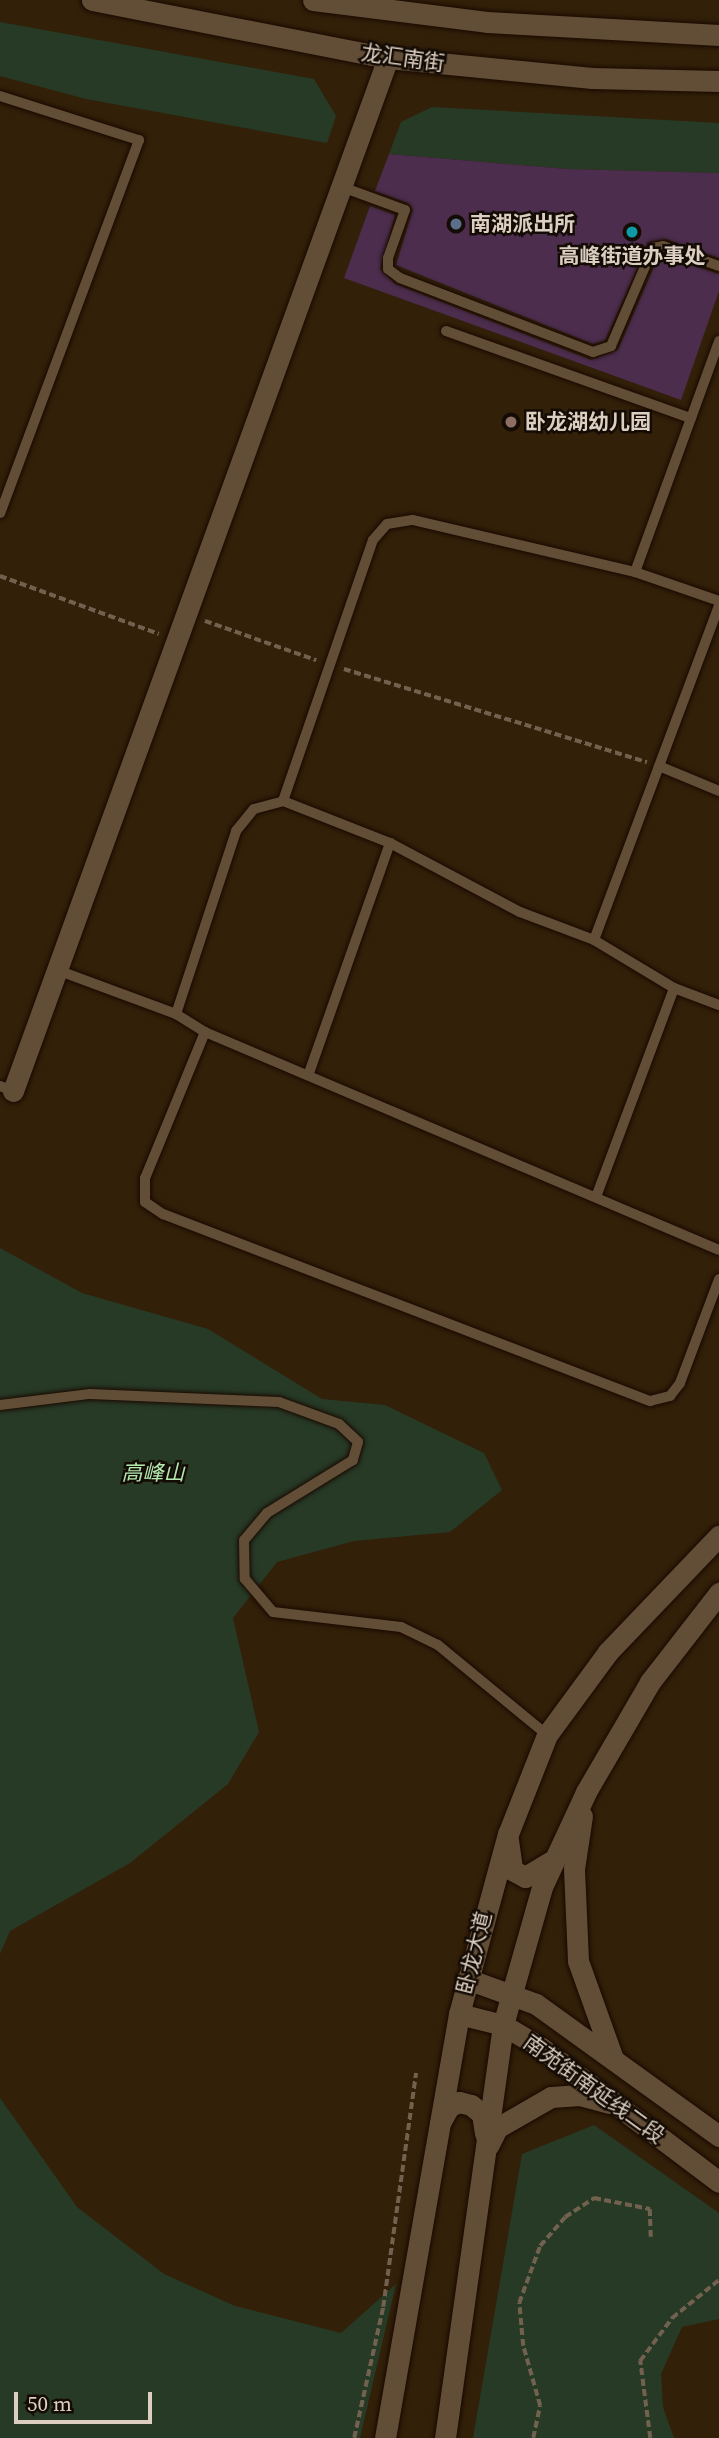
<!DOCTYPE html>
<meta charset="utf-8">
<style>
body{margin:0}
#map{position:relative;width:719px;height:2438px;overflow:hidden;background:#322009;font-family:"Source Serif 4","Noto Sans SC",serif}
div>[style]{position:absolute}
.green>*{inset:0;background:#273a26}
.building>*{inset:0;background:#4c2d4d}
.path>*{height:3.5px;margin-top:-1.75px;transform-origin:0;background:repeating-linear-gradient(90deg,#72614e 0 7px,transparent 0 10.5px)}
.roads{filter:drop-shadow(0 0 2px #190900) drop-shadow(0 0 2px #190900)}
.lane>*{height:10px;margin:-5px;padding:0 5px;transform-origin:5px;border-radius:5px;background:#624d36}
.street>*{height:21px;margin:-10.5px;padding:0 10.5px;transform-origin:10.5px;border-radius:10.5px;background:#624d36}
.secondary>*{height:21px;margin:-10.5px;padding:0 10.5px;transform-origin:10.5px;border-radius:10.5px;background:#624d36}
.dots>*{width:19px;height:19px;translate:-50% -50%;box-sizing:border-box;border:4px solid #140c04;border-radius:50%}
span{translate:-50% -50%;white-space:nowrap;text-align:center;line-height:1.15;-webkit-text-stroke:5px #140c04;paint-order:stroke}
.street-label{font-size:21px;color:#dccfc2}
.poi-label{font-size:21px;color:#dccfc2;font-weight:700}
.left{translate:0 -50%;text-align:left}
.park-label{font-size:21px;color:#b2e9af;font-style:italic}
.scale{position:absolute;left:14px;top:2392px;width:138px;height:32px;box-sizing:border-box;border:4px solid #dccfc2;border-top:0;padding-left:9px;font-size:21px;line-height:24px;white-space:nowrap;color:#dccfc2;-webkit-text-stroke:5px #140c04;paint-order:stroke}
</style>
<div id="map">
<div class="green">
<i style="clip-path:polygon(0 22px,314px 79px,336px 116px,327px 143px,86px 99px,0 76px)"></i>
<i style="clip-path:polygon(432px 107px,719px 123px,719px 173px,567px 169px,389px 154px,401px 122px)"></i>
<i style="clip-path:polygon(0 1248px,82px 1293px,208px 1329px,322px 1399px,385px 1405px,484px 1453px,502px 1490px,450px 1532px,354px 1541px,277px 1562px,233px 1618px,259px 1732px,228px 1784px,130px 1863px,10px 1931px,0 1954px)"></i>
<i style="clip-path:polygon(0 2098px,77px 2207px,164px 2274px,235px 2306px,341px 2333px,396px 2284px,360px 2438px,0 2438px)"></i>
<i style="clip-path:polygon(594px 2125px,719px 2213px,719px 2319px,682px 2327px,661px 2374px,663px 2407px,674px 2438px,473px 2438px,522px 2154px)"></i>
</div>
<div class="building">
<i style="clip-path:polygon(389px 154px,567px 169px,719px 173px,719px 258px,666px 239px,649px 242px,605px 340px,593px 344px,396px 265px,413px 209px,408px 203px,375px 191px)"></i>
<i style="clip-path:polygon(370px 206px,395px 215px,380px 269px,395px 284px,591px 360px,618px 350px,659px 255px,719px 274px,719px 291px,681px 400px,344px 278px)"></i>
</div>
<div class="path">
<i style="left:0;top:576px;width:169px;rotate:20deg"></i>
<i style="left:205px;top:621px;width:118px;rotate:19.4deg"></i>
<i style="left:344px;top:669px;width:317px;rotate:17.1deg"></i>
<i style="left:354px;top:2438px;width:134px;rotate:-77.5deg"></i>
<i style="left:383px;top:2307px;width:236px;rotate:-82deg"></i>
<i style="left:533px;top:2438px;width:33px;rotate:-78deg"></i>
<i style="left:540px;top:2406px;width:62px;rotate:-105.8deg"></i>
<i style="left:523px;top:2346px;width:43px;rotate:-95.3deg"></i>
<i style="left:519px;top:2303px;width:61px;rotate:-69.8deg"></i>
<i style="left:540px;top:2246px;width:38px;rotate:-49deg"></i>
<i style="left:565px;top:2217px;width:35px;rotate:-33deg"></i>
<i style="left:594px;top:2198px;width:57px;rotate:11.1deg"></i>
<i style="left:650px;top:2209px;width:28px;rotate:88deg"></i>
<i style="left:650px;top:2438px;width:78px;rotate:-97.4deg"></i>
<i style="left:640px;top:2361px;width:54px;rotate:-53.3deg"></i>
<i style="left:672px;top:2318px;width:60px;rotate:-39deg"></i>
</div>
<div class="roads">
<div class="lane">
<i style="left:0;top:96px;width:146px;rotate:17.6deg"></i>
<i style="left:139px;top:140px;width:398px;rotate:110.4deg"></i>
<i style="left:342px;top:187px;width:67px;rotate:20.1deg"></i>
<i style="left:405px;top:210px;width:51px;rotate:109.5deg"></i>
<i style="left:388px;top:258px;width:11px;rotate:90deg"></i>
<i style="left:388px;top:269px;width:15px;rotate:37deg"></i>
<i style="left:400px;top:278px;width:207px;rotate:21deg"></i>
<i style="left:593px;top:352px;width:19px;rotate:-18deg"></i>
<i style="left:611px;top:346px;width:107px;rotate:-66.8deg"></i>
<i style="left:653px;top:248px;width:10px;rotate:-11deg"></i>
<i style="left:663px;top:246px;width:59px;rotate:19.7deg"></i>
<i style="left:446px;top:331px;width:260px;rotate:19.6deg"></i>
<i style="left:635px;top:572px;width:246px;rotate:-70deg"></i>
<i style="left:659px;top:766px;width:65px;rotate:22.6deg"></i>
<i style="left:283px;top:801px;width:276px;rotate:-71deg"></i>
<i style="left:373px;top:540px;width:21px;rotate:-49deg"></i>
<i style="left:387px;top:524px;width:26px;rotate:-9deg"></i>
<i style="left:413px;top:520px;width:228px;rotate:13.2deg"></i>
<i style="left:635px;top:572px;width:89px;rotate:19deg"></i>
<i style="left:594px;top:940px;width:357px;rotate:-69.5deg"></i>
<i style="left:57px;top:970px;width:127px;rotate:20.3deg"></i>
<i style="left:176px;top:1014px;width:34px;rotate:32deg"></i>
<i style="left:205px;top:1032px;width:558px;rotate:22.98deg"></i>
<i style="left:176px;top:1014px;width:193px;rotate:-71.8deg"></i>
<i style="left:236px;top:831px;width:28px;rotate:-51deg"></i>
<i style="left:254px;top:809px;width:30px;rotate:-15deg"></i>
<i style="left:283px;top:801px;width:115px;rotate:21.4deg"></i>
<i style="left:390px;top:843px;width:147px;rotate:28deg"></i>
<i style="left:520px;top:912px;width:79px;rotate:20.7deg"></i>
<i style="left:594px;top:940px;width:93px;rotate:31deg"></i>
<i style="left:674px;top:988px;width:48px;rotate:20.7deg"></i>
<i style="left:205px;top:1032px;width:158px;rotate:112.3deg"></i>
<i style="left:145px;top:1178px;width:24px;rotate:90deg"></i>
<i style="left:145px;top:1202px;width:22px;rotate:34deg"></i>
<i style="left:163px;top:1214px;width:522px;rotate:21.01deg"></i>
<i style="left:650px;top:1401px;width:21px;rotate:-14deg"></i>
<i style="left:670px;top:1396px;width:16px;rotate:-52deg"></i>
<i style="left:680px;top:1383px;width:111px;rotate:-69.4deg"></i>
<i style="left:309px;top:1073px;width:244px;rotate:-70.6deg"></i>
<i style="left:0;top:1086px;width:14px;rotate:21deg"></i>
<i style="left:596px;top:1197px;width:223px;rotate:-69.5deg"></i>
<i style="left:0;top:1405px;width:91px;rotate:-7deg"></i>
<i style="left:90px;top:1394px;width:189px;rotate:2.4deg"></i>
<i style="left:279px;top:1402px;width:64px;rotate:20.1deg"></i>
<i style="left:339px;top:1424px;width:26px;rotate:43deg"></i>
<i style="left:358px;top:1442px;width:19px;rotate:106deg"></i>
<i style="left:353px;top:1460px;width:101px;rotate:148.4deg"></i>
<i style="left:267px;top:1513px;width:35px;rotate:130deg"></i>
<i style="left:244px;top:1540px;width:39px;rotate:89deg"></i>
<i style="left:245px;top:1579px;width:43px;rotate:49.7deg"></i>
<i style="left:273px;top:1612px;width:129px;rotate:6.7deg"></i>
<i style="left:401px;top:1627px;width:41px;rotate:25.9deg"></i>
<i style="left:438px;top:1645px;width:141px;rotate:39.5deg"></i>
</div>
<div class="street">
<i style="left:13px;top:1091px;width:1099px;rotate:-70.05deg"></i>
</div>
<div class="secondary">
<i style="left:92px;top:0;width:302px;rotate:11.1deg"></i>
<i style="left:388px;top:58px;width:205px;rotate:5.6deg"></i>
<i style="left:592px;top:78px;width:127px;rotate:1.4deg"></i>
<i style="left:313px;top:0;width:175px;rotate:7.2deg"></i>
<i style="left:487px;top:22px;width:232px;rotate:3.2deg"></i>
<i style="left:582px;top:1816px;width:54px;rotate:98.6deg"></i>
<i style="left:574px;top:1869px;width:92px;rotate:87.5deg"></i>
<i style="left:578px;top:1961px;width:104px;rotate:70.3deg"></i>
<i style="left:508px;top:1840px;width:30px;rotate:82deg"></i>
<i style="left:512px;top:1870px;width:15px;rotate:28deg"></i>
<i style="left:525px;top:1877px;width:33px;rotate:-31deg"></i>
<i style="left:467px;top:1979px;width:73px;rotate:19.9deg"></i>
<i style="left:536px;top:2004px;width:226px;rotate:35.8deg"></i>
<i style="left:459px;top:2014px;width:45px;rotate:14deg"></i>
<i style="left:503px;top:2025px;width:43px;rotate:30.7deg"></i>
<i style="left:540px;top:2047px;width:224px;rotate:37deg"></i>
<i style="left:440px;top:2123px;width:18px;rotate:-61deg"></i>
<i style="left:449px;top:2107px;width:11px;rotate:-27deg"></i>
<i style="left:459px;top:2102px;width:12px;rotate:14deg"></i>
<i style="left:471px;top:2105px;width:14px;rotate:39deg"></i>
<i style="left:482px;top:2114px;width:20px;rotate:81deg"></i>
<i style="left:488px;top:2146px;width:20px;rotate:-63deg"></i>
<i style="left:497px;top:2128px;width:62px;rotate:-29.9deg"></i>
<i style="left:551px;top:2097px;width:29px;rotate:-4deg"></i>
<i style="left:580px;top:2095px;width:31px;rotate:15deg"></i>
<i style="left:385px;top:2438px;width:430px;rotate:-80.1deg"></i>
<i style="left:459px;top:2014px;width:187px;rotate:-74.8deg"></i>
<i style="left:508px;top:1834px;width:106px;rotate:-68.5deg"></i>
<i style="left:547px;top:1735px;width:103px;rotate:-53.7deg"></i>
<i style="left:608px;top:1652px;width:161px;rotate:-46.3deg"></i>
<i style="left:445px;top:2438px;width:417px;rotate:-82deg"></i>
<i style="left:503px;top:2025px;width:143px;rotate:-74.2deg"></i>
<i style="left:542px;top:1887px;width:105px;rotate:-65.1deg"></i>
<i style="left:586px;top:1792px;width:127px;rotate:-59.8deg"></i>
<i style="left:650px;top:1682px;width:113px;rotate:-52.2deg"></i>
</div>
</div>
<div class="dots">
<i style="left:456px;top:224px;background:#5c6f8a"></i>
<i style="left:632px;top:232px;background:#0f9aa8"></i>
<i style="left:511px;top:422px;background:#8d6e63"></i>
</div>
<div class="street-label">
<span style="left:403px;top:58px;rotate:8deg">龙汇南街</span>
<span style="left:474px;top:1953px;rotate:-76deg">卧龙大道</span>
<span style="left:594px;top:2089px;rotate:36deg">南苑街南延线二段</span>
</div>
<div class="poi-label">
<span class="left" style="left:470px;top:224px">南湖派出所</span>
<span style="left:632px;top:256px">高峰街道办事处</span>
<span class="left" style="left:525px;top:422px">卧龙湖幼儿园</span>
</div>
<div class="park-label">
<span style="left:153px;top:1473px">高峰山</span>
</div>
<div class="scale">50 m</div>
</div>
